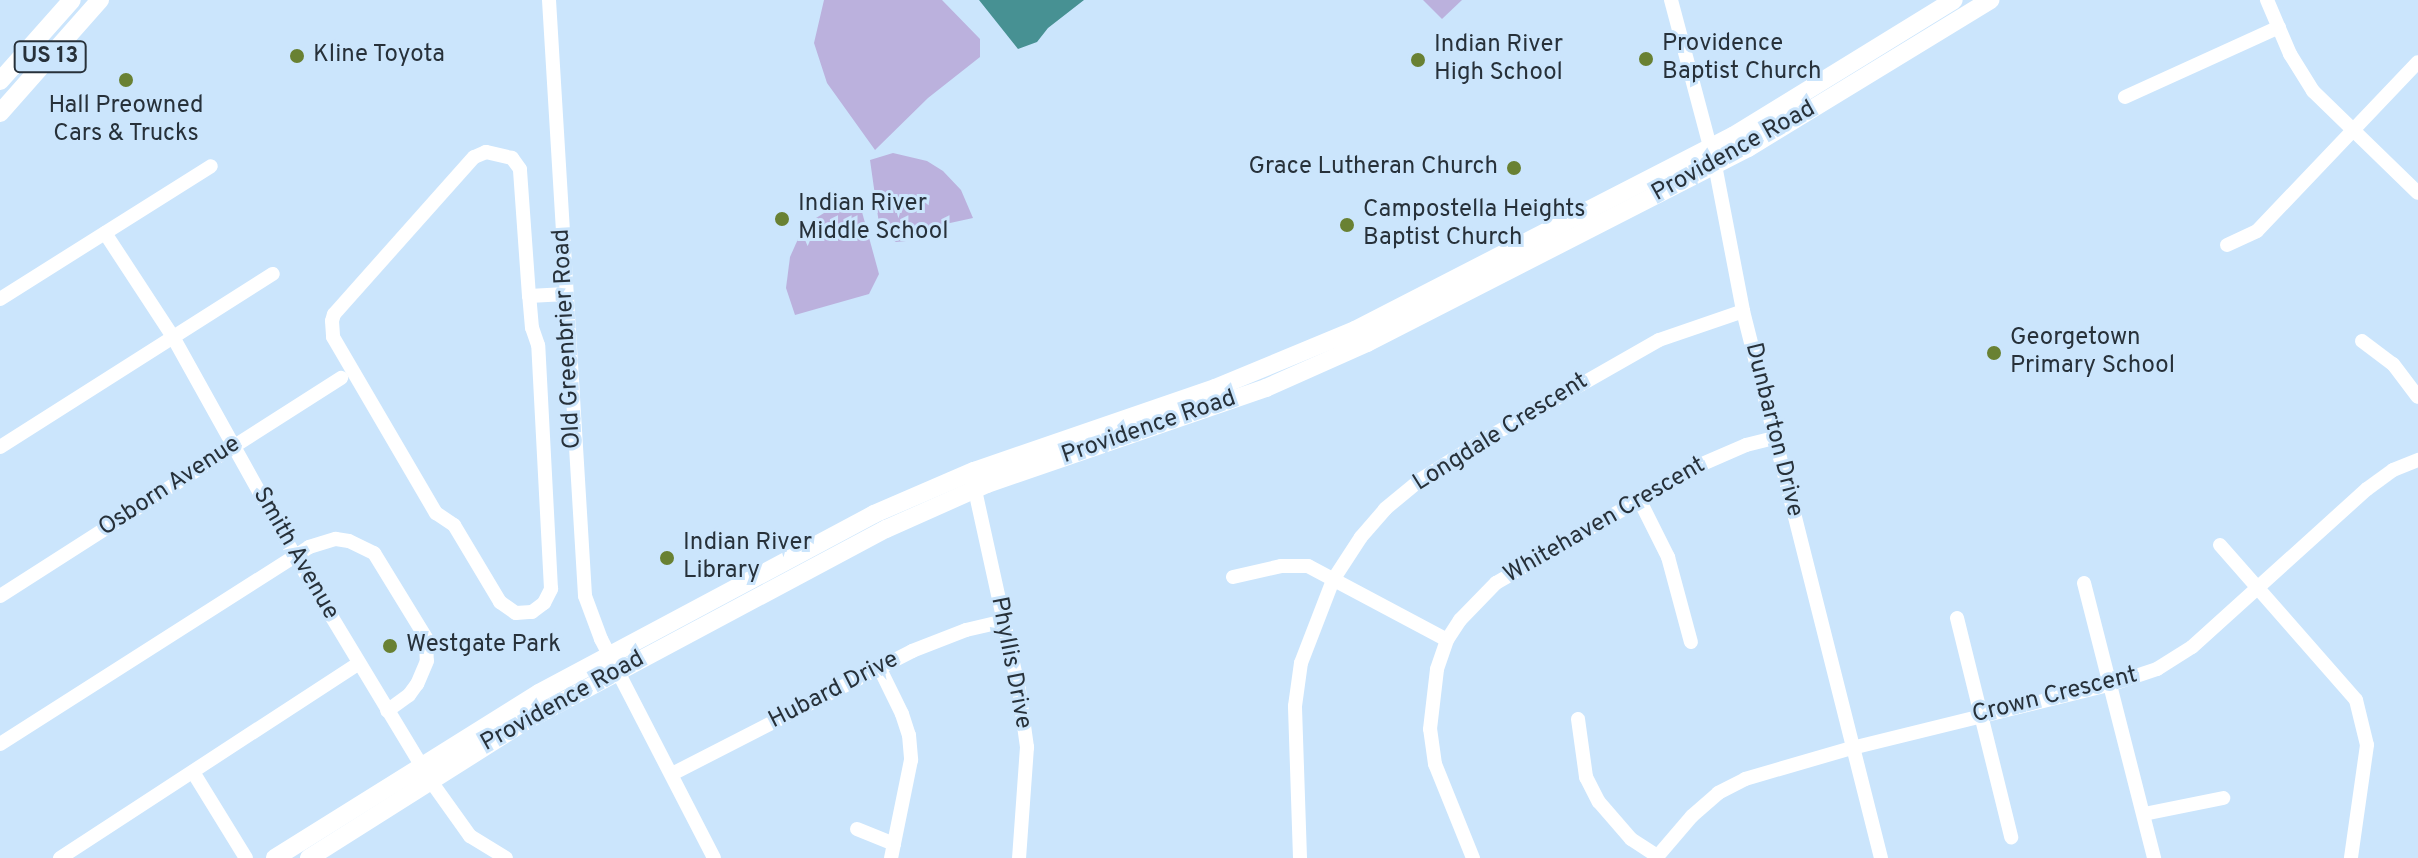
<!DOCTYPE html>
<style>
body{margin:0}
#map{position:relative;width:2418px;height:858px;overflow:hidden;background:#cbe5fc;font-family:Overpass,sans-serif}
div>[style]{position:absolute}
.green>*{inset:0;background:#bbb1dd}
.water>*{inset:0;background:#479193}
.minor>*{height:14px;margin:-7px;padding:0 7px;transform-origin:7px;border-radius:7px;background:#fff}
.major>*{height:18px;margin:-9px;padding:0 9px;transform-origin:9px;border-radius:9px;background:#fff}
.dots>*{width:22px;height:22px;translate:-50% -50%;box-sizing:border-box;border:4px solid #cbe5fc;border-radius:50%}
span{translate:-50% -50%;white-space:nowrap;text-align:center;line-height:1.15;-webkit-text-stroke:6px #cbe5fc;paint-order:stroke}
.shield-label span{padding:2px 6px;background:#cbe5fc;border:2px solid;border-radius:6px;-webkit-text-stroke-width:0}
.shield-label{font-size:22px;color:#27313a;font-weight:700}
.poi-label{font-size:24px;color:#27313a}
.left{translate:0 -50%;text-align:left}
.right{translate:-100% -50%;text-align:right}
.street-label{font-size:24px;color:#27313a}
</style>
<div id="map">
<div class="green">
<i style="clip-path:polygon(824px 0,942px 0,980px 39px,980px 57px,928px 98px,875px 150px,827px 83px,814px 43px)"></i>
<i style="clip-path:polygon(1423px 0,1462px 0,1442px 19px)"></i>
<i style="clip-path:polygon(893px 153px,927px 161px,943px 171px,961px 190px,973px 218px,918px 230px,906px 241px,896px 242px,880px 231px,870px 160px)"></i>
<i style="clip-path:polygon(859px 201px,879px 274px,869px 294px,795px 315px,786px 288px,790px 257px,798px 239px,816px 218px,832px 208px)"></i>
</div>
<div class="water">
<i style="clip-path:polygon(979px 0,1084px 0,1048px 28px,1037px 42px,1018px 49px)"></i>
</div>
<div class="minor">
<i style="left:549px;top:0;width:597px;rotate:86.54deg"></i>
<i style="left:585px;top:596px;width:46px;rotate:69.6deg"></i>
<i style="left:601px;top:639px;width:246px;rotate:62.7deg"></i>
<i style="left:1671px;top:0;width:171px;rotate:75.1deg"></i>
<i style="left:1715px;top:165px;width:149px;rotate:79.1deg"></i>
<i style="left:1743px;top:311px;width:564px;rotate:75.84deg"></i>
<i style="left:2267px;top:0;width:59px;rotate:66.9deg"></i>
<i style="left:2290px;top:54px;width:44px;rotate:58.1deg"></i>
<i style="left:2313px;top:91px;width:146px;rotate:44.2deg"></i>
<i style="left:2125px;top:97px;width:169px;rotate:-24.4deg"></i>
<i style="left:105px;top:233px;width:124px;rotate:56.8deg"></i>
<i style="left:173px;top:337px;width:251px;rotate:60.9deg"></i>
<i style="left:295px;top:556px;width:262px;rotate:58.9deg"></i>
<i style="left:430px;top:780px;width:69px;rotate:54.5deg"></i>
<i style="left:470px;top:836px;width:42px;rotate:31.4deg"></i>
<i style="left:2227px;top:245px;width:33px;rotate:-25deg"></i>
<i style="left:2257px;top:231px;width:233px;rotate:-46.4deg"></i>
<i style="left:529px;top:296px;width:127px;rotate:-94.1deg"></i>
<i style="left:520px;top:169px;width:14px;rotate:-126deg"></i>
<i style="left:512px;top:158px;width:27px;rotate:-167deg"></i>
<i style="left:486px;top:152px;width:13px;rotate:157deg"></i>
<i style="left:474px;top:157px;width:210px;rotate:131.7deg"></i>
<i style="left:334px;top:314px;width:7px;rotate:106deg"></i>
<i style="left:332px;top:321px;width:16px;rotate:86deg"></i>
<i style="left:333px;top:337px;width:204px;rotate:59.7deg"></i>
<i style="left:436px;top:513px;width:22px;rotate:34deg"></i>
<i style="left:454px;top:525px;width:90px;rotate:59.1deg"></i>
<i style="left:500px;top:602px;width:19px;rotate:35deg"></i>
<i style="left:516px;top:613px;width:16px;rotate:-4deg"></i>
<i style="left:532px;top:612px;width:15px;rotate:-37deg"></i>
<i style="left:544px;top:603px;width:16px;rotate:-63deg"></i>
<i style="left:551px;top:589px;width:244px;rotate:-93deg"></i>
<i style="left:538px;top:345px;width:18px;rotate:-109deg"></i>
<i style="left:532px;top:328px;width:32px;rotate:-95deg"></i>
<i style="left:529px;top:296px;width:37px;rotate:-3deg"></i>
<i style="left:0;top:299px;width:249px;rotate:-32.2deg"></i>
<i style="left:2362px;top:341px;width:39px;rotate:37deg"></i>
<i style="left:2393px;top:364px;width:41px;rotate:52.9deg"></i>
<i style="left:0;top:447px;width:323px;rotate:-32.4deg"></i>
<i style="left:973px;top:481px;width:214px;rotate:77.6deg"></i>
<i style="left:1019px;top:690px;width:58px;rotate:82deg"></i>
<i style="left:1027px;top:747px;width:111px;rotate:94.1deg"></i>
<i style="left:1640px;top:501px;width:63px;rotate:63.4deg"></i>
<i style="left:1668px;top:557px;width:88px;rotate:74.9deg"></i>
<i style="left:2220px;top:545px;width:206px;rotate:48.7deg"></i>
<i style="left:2356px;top:700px;width:46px;rotate:76.3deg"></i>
<i style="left:2367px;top:745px;width:114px;rotate:98.1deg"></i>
<i style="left:1233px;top:577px;width:49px;rotate:-12.9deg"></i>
<i style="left:1281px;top:566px;width:27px"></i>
<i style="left:1308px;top:566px;width:157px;rotate:28deg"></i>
<i style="left:2084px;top:583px;width:284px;rotate:75.7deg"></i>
<i style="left:0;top:596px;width:405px;rotate:-32.6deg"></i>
<i style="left:1957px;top:618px;width:226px;rotate:76.1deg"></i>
<i style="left:880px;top:669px;width:50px;rotate:63.9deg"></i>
<i style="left:902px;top:714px;width:22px;rotate:72deg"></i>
<i style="left:909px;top:735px;width:25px;rotate:85deg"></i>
<i style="left:911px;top:760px;width:100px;rotate:101.5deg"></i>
<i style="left:1578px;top:719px;width:59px;rotate:82.1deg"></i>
<i style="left:1586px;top:777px;width:28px;rotate:63deg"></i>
<i style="left:1599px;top:802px;width:49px;rotate:49.1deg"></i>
<i style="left:1631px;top:839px;width:31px;rotate:33deg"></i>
<i style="left:0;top:744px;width:366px;rotate:-32.5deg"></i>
<i style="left:309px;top:547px;width:28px;rotate:-17deg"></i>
<i style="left:336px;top:539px;width:13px;rotate:9deg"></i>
<i style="left:349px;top:541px;width:28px;rotate:26deg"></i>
<i style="left:374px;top:553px;width:100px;rotate:58.5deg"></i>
<i style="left:426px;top:638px;width:23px;rotate:88deg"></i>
<i style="left:427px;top:661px;width:25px;rotate:113deg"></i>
<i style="left:417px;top:684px;width:14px;rotate:126deg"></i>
<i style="left:409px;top:695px;width:27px;rotate:144deg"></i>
<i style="left:193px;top:772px;width:101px;rotate:58.4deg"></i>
<i style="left:672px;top:774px;width:270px;rotate:-27.1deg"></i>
<i style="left:912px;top:651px;width:58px;rotate:-21.3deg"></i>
<i style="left:966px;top:630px;width:37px;rotate:-13deg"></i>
<i style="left:2144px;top:814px;width:81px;rotate:-11.4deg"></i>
<i style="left:857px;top:829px;width:40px;rotate:22deg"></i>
<i style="left:60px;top:858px;width:357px;rotate:-33.1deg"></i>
<i style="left:1300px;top:858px;width:152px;rotate:-91.9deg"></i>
<i style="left:1295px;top:706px;width:43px;rotate:-82.1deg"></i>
<i style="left:1301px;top:663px;width:89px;rotate:-68.9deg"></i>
<i style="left:1333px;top:580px;width:51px;rotate:-56.9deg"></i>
<i style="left:1361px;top:537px;width:37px;rotate:-49deg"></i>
<i style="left:1385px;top:509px;width:45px;rotate:-39.6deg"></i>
<i style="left:1420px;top:480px;width:73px;rotate:-32.2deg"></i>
<i style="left:1482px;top:441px;width:204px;rotate:-29.7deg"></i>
<i style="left:1659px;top:340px;width:89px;rotate:-19deg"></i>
<i style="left:1473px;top:858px;width:101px;rotate:-112deg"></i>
<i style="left:1435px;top:764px;width:35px;rotate:-98deg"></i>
<i style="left:1430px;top:729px;width:60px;rotate:-83.3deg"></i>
<i style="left:1437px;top:669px;width:31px;rotate:-71deg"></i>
<i style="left:1447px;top:640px;width:24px;rotate:-57deg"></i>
<i style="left:1460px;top:620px;width:52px;rotate:-45.8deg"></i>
<i style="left:1496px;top:583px;width:39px;rotate:-30deg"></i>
<i style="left:1530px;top:563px;width:196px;rotate:-30deg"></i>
<i style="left:1700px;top:465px;width:50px;rotate:-23.5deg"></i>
<i style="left:1746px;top:445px;width:29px;rotate:-14deg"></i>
<i style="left:1656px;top:858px;width:55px;rotate:-49.4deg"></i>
<i style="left:1692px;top:816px;width:35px;rotate:-41deg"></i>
<i style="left:1718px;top:793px;width:30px;rotate:-27deg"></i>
<i style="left:1745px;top:779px;width:111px;rotate:-16.2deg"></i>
<i style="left:1852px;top:748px;width:265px;rotate:-13.8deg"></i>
<i style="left:2109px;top:685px;width:51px;rotate:-18.4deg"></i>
<i style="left:2157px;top:669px;width:41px;rotate:-32.2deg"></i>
<i style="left:2192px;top:647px;width:236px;rotate:-42.1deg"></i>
<i style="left:2367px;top:489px;width:32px;rotate:-36deg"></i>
<i style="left:2393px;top:470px;width:27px;rotate:-22deg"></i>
</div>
<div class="major">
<i style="left:0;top:81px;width:108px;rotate:-48.4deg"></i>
<i style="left:0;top:113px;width:151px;rotate:-48.5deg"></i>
<i style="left:275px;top:858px;width:311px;rotate:-32deg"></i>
<i style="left:539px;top:693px;width:380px;rotate:-28.1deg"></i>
<i style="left:874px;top:514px;width:109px;rotate:-23.3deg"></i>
<i style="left:974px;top:471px;width:255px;rotate:-19deg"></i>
<i style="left:1215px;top:388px;width:152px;rotate:-22.5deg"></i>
<i style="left:1355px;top:330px;width:425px;rotate:-27.2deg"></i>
<i style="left:1733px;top:136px;width:259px;rotate:-31.6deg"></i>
<i style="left:309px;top:858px;width:257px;rotate:-32.3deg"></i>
<i style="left:526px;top:721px;width:408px;rotate:-28.1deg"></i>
<i style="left:886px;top:529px;width:111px;rotate:-24deg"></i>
<i style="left:987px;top:484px;width:295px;rotate:-19deg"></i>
<i style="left:1266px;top:388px;width:111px;rotate:-24deg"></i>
<i style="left:1367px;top:343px;width:428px;rotate:-27.1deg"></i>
<i style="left:1748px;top:148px;width:284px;rotate:-31.4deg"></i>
</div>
<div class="dots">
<i style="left:297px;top:56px;background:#698133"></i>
<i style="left:1646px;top:59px;background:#698133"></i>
<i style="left:1418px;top:60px;background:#698133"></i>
<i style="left:126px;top:80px;background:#698133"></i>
<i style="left:1514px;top:168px;background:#698133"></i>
<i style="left:782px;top:219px;background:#698133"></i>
<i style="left:1347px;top:225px;background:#698133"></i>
<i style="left:1994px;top:353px;background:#698133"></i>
<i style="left:667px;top:558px;background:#698133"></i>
<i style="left:390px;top:646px;background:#698133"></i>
</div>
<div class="shield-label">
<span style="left:50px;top:57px">US 13</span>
</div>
<div class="poi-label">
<span class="left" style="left:1662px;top:59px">Providence<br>Baptist Church</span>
<span class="left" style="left:1434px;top:60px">Indian River<br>High School</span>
<span class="left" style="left:313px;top:56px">Kline Toyota</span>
<span style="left:126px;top:121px">Hall Preowned<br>Cars &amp; Trucks</span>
<span class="right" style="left:1498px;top:168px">Grace Lutheran Church</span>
<span class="left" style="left:798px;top:219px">Indian River<br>Middle School</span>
<span class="left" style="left:1363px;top:225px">Campostella Heights<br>Baptist Church</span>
<span class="left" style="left:2010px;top:353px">Georgetown<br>Primary School</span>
<span class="left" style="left:683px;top:558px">Indian River<br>Library</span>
<span class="left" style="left:406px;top:646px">Westgate Park</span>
</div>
<div class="street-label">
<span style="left:1734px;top:152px;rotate:-29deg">Providence Road</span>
<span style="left:568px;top:339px;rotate:-93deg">Old Greenbrier Road</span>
<span style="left:1149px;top:428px;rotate:-19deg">Providence Road</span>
<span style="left:1773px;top:430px;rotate:76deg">Dunbarton Drive</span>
<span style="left:1501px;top:433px;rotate:-32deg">Longdale Crescent</span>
<span style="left:170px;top:487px;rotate:-33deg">Osborn Avenue</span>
<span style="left:1605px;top:521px;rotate:-30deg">Whitehaven Crescent</span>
<span style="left:295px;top:554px;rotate:60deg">Smith Avenue</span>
<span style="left:1010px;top:663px;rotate:79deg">Phyllis Drive</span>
<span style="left:834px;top:691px;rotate:-27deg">Hubard Drive</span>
<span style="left:2055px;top:696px;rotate:-14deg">Crown Crescent</span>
<span style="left:563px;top:702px;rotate:-29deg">Providence Road</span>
</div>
</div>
